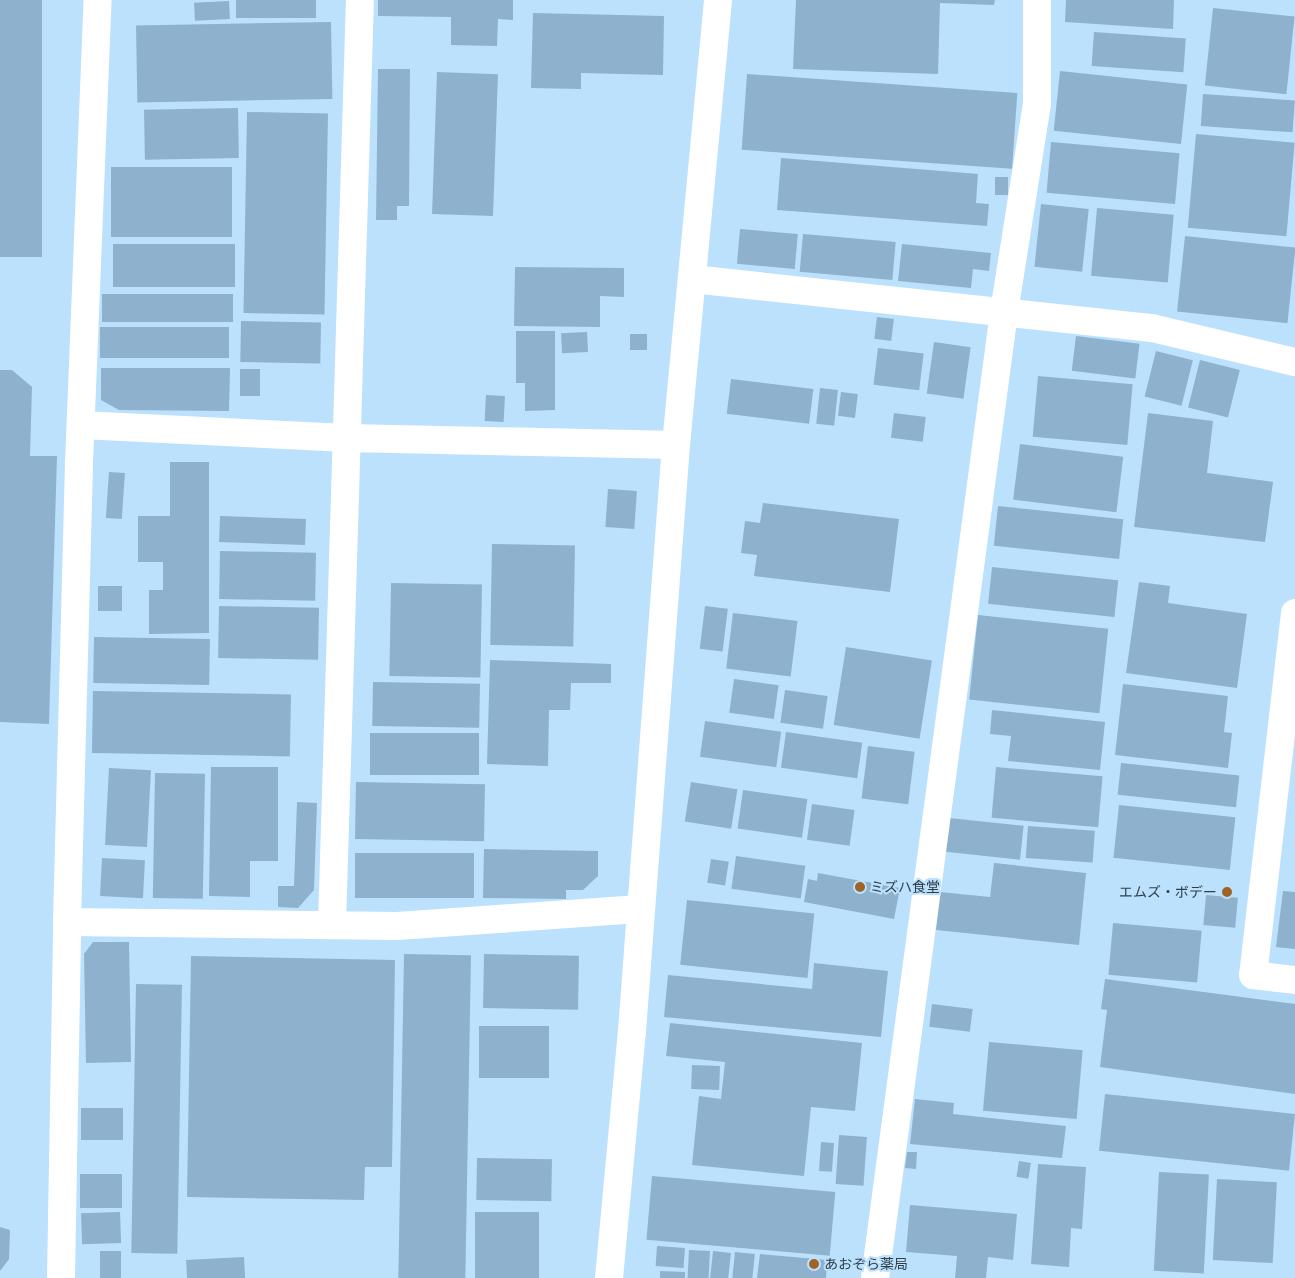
<!DOCTYPE html>
<meta charset="utf-8">
<style>
body{margin:0}
#map{position:relative;width:1295px;height:1278px;overflow:hidden;background:#bce1fd;font-family:"Roboto Condensed","Noto Sans JP",sans-serif}
div>[style]{position:absolute}
.building>*{inset:0;background:#8eb2cd;transform-origin:0 0}
.minor>*{height:28px;margin:-14px;padding:0 14px;transform-origin:14px;border-radius:14px;background:#fff}
.tertiary>*{height:28px;margin:-14px;padding:0 14px;transform-origin:14px;border-radius:14px;background:#fff}
.dots>*{width:14px;height:14px;translate:-50% -50%;box-sizing:border-box;border:2px solid #bce1fd;border-radius:50%}
span{translate:-50% -50%;white-space:nowrap;text-align:center;line-height:1.15;-webkit-text-stroke:4px #bce1fd;paint-order:stroke}
.poi-label{font-size:14px;color:#2f3e49}
.left{translate:0 -50%;text-align:left}
.right{translate:-100% -50%;text-align:right}
</style>
<div id="map">
<div class="building">
<i style="left:0;top:0;width:42px;height:257px"></i>
<i style="left:236px;top:0;width:80px;height:18px"></i>
<i style="clip-path:polygon(378px 0,513px 0,513px 20px,498px 19px,497px 46px,451px 45px,451px 17px,378px 16px)"></i>
<i style="clip-path:polygon(796px 0,995px 0,994px 5px,940px 3px,938px 74px,793px 69px)"></i>
<i style="clip-path:polygon(1066px 0,1174px 0,1173px 29px,1065px 22px)"></i>
<i style="left:229px;top:1px;width:18px;height:35px;rotate:87deg"></i>
<i style="left:1213px;top:8px;width:82px;height:78px;rotate:6deg"></i>
<i style="clip-path:polygon(533px 13px,664px 16px,663px 75px,581px 73px,581px 89px,531px 88px)"></i>
<i style="left:331px;top:22px;width:77px;height:195px;rotate:89deg"></i>
<i style="left:1094px;top:32px;width:92px;height:34px;rotate:4deg"></i>
<i style="clip-path:polygon(378px 69px,410px 69px,409px 206px,397px 206px,397px 220px,376px 220px)"></i>
<i style="left:1060px;top:71px;width:128px;height:60px;rotate:6deg"></i>
<i style="left:437px;top:72px;width:61px;height:142px;rotate:2deg"></i>
<i style="left:747px;top:74px;width:271px;height:76px;rotate:4deg"></i>
<i style="left:1203px;top:94px;width:92px;height:32px;rotate:4deg"></i>
<i style="left:238px;top:108px;width:50px;height:94px;rotate:89deg"></i>
<i style="left:247px;top:112px;width:81px;height:201px;rotate:1deg"></i>
<i style="left:1196px;top:134px;width:99px;height:94px;rotate:5deg"></i>
<i style="left:1051px;top:142px;width:129px;height:51px;rotate:5deg"></i>
<i style="clip-path:polygon(781px 158px,978px 174px,976px 203px,989px 204px,987px 226px,777px 210px)"></i>
<i style="left:111px;top:167px;width:121px;height:70px"></i>
<i style="left:1008px;top:177px;width:18px;height:13px;rotate:90deg"></i>
<i style="left:1041px;top:204px;width:48px;height:63px;rotate:6deg"></i>
<i style="left:1097px;top:208px;width:77px;height:68px;rotate:5deg"></i>
<i style="left:740px;top:229px;width:58px;height:35px;rotate:5deg"></i>
<i style="left:803px;top:234px;width:93px;height:38px;rotate:5deg"></i>
<i style="left:1185px;top:236px;width:111px;height:76px;rotate:6deg"></i>
<i style="left:235px;top:244px;width:43px;height:122px;rotate:90deg"></i>
<i style="clip-path:polygon(902px 244px,991px 253px,989px 271px,973px 269px,971px 288px,898px 281px)"></i>
<i style="clip-path:polygon(515px 267px,624px 268px,624px 297px,600px 296px,600px 327px,514px 326px)"></i>
<i style="left:102px;top:294px;width:131px;height:28px"></i>
<i style="left:877px;top:317px;width:17px;height:22px;rotate:7deg"></i>
<i style="left:241px;top:321px;width:80px;height:41px;rotate:1deg"></i>
<i style="left:229px;top:327px;width:31px;height:129px;rotate:90deg"></i>
<i style="clip-path:polygon(516px 331px,555px 331px,555px 410px,525px 411px,525px 383px,516px 383px)"></i>
<i style="left:587px;top:332px;width:20px;height:26px;rotate:87deg"></i>
<i style="left:630px;top:334px;width:17px;height:16px"></i>
<i style="left:1076px;top:336px;width:64px;height:35px;rotate:7deg"></i>
<i style="left:934px;top:342px;width:37px;height:52px;rotate:8deg"></i>
<i style="left:878px;top:348px;width:46px;height:37px;rotate:7deg"></i>
<i style="left:1156px;top:351px;width:38px;height:47px;rotate:14deg"></i>
<i style="left:1200px;top:360px;width:41px;height:49px;rotate:14deg"></i>
<i style="clip-path:polygon(101px 368px,230px 368px,229px 411px,119px 410px,101px 400px)"></i>
<i style="left:240px;top:369px;width:20px;height:27px"></i>
<i style="clip-path:polygon(0 370px,12px 370px,32px 387px,30px 456px,57px 456px,49px 724px,0 722px)"></i>
<i style="left:1038px;top:376px;width:95px;height:61px;rotate:5deg"></i>
<i style="left:731px;top:379px;width:83px;height:35px;rotate:7deg"></i>
<i style="left:820px;top:388px;width:18px;height:36px;rotate:6deg"></i>
<i style="left:841px;top:392px;width:17px;height:24px;rotate:7deg"></i>
<i style="left:486px;top:395px;width:19px;height:26px;rotate:3deg"></i>
<i style="left:894px;top:413px;width:32px;height:25px;rotate:7deg"></i>
<i style="clip-path:polygon(1148px 413px,1213px 421px,1207px 473px,1273px 482px,1265px 542px,1134px 527px)"></i>
<i style="left:1020px;top:444px;width:104px;height:56px;rotate:7deg"></i>
<i style="clip-path:polygon(170px 462px,209px 462px,209px 633px,149px 634px,149px 590px,163px 590px,163px 562px,138px 562px,138px 516px,170px 516px)"></i>
<i style="left:109px;top:472px;width:16px;height:46px;rotate:4deg"></i>
<i style="left:608px;top:489px;width:29px;height:38px;rotate:4deg"></i>
<i style="clip-path:polygon(763px 503px,899px 519px,890px 592px,754px 576px,757px 555px,741px 553px,745px 521px,760px 523px)"></i>
<i style="left:998px;top:506px;width:126px;height:40px;rotate:6deg"></i>
<i style="left:220px;top:516px;width:86px;height:26px;rotate:2deg"></i>
<i style="left:492px;top:544px;width:83px;height:101px;rotate:1deg"></i>
<i style="left:220px;top:551px;width:96px;height:48px;rotate:1deg"></i>
<i style="left:992px;top:567px;width:127px;height:37px;rotate:6deg"></i>
<i style="clip-path:polygon(1139px 582px,1170px 586px,1168px 603px,1247px 614px,1237px 688px,1126px 673px)"></i>
<i style="left:391px;top:583px;width:91px;height:93px;rotate:1deg"></i>
<i style="left:98px;top:586px;width:24px;height:25px"></i>
<i style="left:219px;top:606px;width:100px;height:52px;rotate:1deg"></i>
<i style="left:705px;top:606px;width:23px;height:43px;rotate:7deg"></i>
<i style="left:733px;top:613px;width:65px;height:56px;rotate:7deg"></i>
<i style="left:978px;top:615px;width:131px;height:85px;rotate:6deg"></i>
<i style="left:94px;top:637px;width:116px;height:46px;rotate:1deg"></i>
<i style="left:846px;top:647px;width:87px;height:79px;rotate:9deg"></i>
<i style="clip-path:polygon(490px 660px,611px 664px,611px 683px,571px 683px,570px 710px,549px 710px,548px 766px,487px 764px)"></i>
<i style="left:734px;top:679px;width:45px;height:34px;rotate:8deg"></i>
<i style="left:373px;top:682px;width:107px;height:44px;rotate:1deg"></i>
<i style="clip-path:polygon(1123px 684px,1228px 696px,1224px 732px,1232px 733px,1228px 768px,1115px 755px)"></i>
<i style="left:785px;top:690px;width:43px;height:33px;rotate:8deg"></i>
<i style="left:93px;top:691px;width:198px;height:62px;rotate:1deg"></i>
<i style="clip-path:polygon(992px 710px,1105px 722px,1100px 770px,1008px 761px,1011px 736px,990px 734px)"></i>
<i style="left:705px;top:721px;width:77px;height:36px;rotate:8deg"></i>
<i style="left:786px;top:732px;width:77px;height:36px;rotate:8deg"></i>
<i style="left:479px;top:733px;width:42px;height:109px;rotate:90deg"></i>
<i style="left:868px;top:746px;width:47px;height:53px;rotate:7deg"></i>
<i style="left:1121px;top:763px;width:119px;height:32px;rotate:6deg"></i>
<i style="clip-path:polygon(211px 767px,278px 767px,278px 861px,250px 861px,250px 897px,209px 896px)"></i>
<i style="left:996px;top:767px;width:107px;height:51px;rotate:5deg"></i>
<i style="left:109px;top:768px;width:42px;height:77px;rotate:3deg"></i>
<i style="left:155px;top:773px;width:50px;height:125px;rotate:1deg"></i>
<i style="left:356px;top:782px;width:129px;height:57px;rotate:1deg"></i>
<i style="left:691px;top:782px;width:47px;height:40px;rotate:9deg"></i>
<i style="left:743px;top:790px;width:65px;height:39px;rotate:8deg"></i>
<i style="clip-path:polygon(297px 802px,317px 803px,314px 890px,298px 908px,278px 907px,278px 886px,294px 886px)"></i>
<i style="left:812px;top:804px;width:43px;height:36px;rotate:8deg"></i>
<i style="left:1119px;top:805px;width:117px;height:53px;rotate:6deg"></i>
<i style="left:949px;top:818px;width:75px;height:34px;rotate:6deg"></i>
<i style="left:1028px;top:826px;width:67px;height:32px;rotate:4deg"></i>
<i style="clip-path:polygon(484px 849px,598px 851px,598px 876px,583px 890px,566px 890px,566px 899px,483px 898px)"></i>
<i style="left:355px;top:853px;width:119px;height:45px"></i>
<i style="left:736px;top:856px;width:70px;height:33px;rotate:8deg"></i>
<i style="left:102px;top:858px;width:43px;height:38px;rotate:3deg"></i>
<i style="left:711px;top:859px;width:18px;height:24px;rotate:9deg"></i>
<i style="clip-path:polygon(994px 863px,1086px 873px,1079px 945px,936px 930px,940px 892px,990px 897px)"></i>
<i style="clip-path:polygon(818px 873px,900px 888px,894px 919px,804px 902px,808px 879px,817px 881px)"></i>
<i style="clip-path:polygon(1283px 891px,1295px 892px,1295px 949px,1276px 947px)"></i>
<i style="left:1206px;top:895px;width:32px;height:30px;rotate:5deg"></i>
<i style="left:687px;top:900px;width:128px;height:65px;rotate:6deg"></i>
<i style="left:1113px;top:923px;width:89px;height:52px;rotate:5deg"></i>
<i style="clip-path:polygon(93px 942px,129px 942px,131px 1062px,86px 1063px,84px 954px)"></i>
<i style="left:404px;top:954px;width:67px;height:324px;rotate:1deg"></i>
<i style="left:484px;top:954px;width:95px;height:54px;rotate:1deg"></i>
<i style="clip-path:polygon(191px 956px,395px 960px,392px 1167px,365px 1167px,364px 1200px,187px 1197px)"></i>
<i style="clip-path:polygon(814px 963px,888px 971px,881px 1037px,664px 1017px,668px 975px,812px 989px)"></i>
<i style="clip-path:polygon(1105px 979px,1295px 1004px,1295px 1094px,1100px 1067px,1107px 1010px,1101px 1009px)"></i>
<i style="left:136px;top:984px;width:46px;height:269px;rotate:1deg"></i>
<i style="left:932px;top:1004px;width:41px;height:23px;rotate:7deg"></i>
<i style="clip-path:polygon(670px 1023px,862px 1043px,855px 1111px,811px 1107px,804px 1176px,692px 1165px,699px 1096px,721px 1099px,725px 1062px,666px 1056px)"></i>
<i style="left:479px;top:1026px;width:70px;height:52px"></i>
<i style="left:989px;top:1042px;width:94px;height:69px;rotate:5deg"></i>
<i style="left:692px;top:1065px;width:28px;height:24px;rotate:2deg"></i>
<i style="left:1105px;top:1094px;width:191px;height:57px;rotate:6deg"></i>
<i style="clip-path:polygon(915px 1099px,954px 1103px,953px 1114px,1066px 1126px,1062px 1158px,910px 1144px)"></i>
<i style="left:81px;top:1108px;width:42px;height:32px"></i>
<i style="left:839px;top:1135px;width:28px;height:49px;rotate:4deg"></i>
<i style="left:821px;top:1142px;width:13px;height:29px;rotate:4deg"></i>
<i style="clip-path:polygon(907px 1152px,917px 1152px,916px 1169px,905px 1168px)"></i>
<i style="left:477px;top:1158px;width:75px;height:42px;rotate:1deg"></i>
<i style="left:1019px;top:1161px;width:12px;height:16px;rotate:9deg"></i>
<i style="clip-path:polygon(1038px 1164px,1086px 1167px,1082px 1229px,1071px 1228px,1069px 1267px,1031px 1264px)"></i>
<i style="left:1159px;top:1172px;width:50px;height:99px;rotate:3deg"></i>
<i style="left:80px;top:1174px;width:42px;height:34px"></i>
<i style="left:652px;top:1176px;width:184px;height:64px;rotate:5deg"></i>
<i style="left:1217px;top:1179px;width:60px;height:81px;rotate:3deg"></i>
<i style="clip-path:polygon(910px 1205px,1017px 1214px,1013px 1260px,988px 1257px,986px 1278px,955px 1278px,957px 1256px,906px 1252px)"></i>
<i style="left:120px;top:1212px;width:31px;height:39px;rotate:88deg"></i>
<i style="left:539px;top:1212px;width:66px;height:64px;rotate:90deg"></i>
<i style="clip-path:polygon(0 1227px,10px 1230px,9px 1259px,0 1271px)"></i>
<i style="left:657px;top:1246px;width:28px;height:20px;rotate:4deg"></i>
<i style="left:689px;top:1250px;width:21px;height:28px;rotate:3deg"></i>
<i style="left:100px;top:1251px;width:21px;height:27px"></i>
<i style="left:713px;top:1251px;width:18px;height:27px;rotate:6deg"></i>
<i style="left:735px;top:1252px;width:20px;height:26px;rotate:6deg"></i>
<i style="clip-path:polygon(760px 1254px,827px 1260px,826px 1278px,757px 1278px)"></i>
<i style="left:244px;top:1257px;width:21px;height:58px;rotate:87deg"></i>
<i style="clip-path:polygon(660px 1271px,685px 1272px,685px 1278px,660px 1278px)"></i>
</div>
<div class="minor">
<i style="left:692px;top:279px;width:463px;rotate:6.1deg"></i>
<i style="left:1152px;top:328px;width:147px;rotate:13.4deg"></i>
<i style="left:81px;top:425px;width:266px;rotate:2.8deg"></i>
<i style="left:347px;top:438px;width:329px;rotate:1.2deg"></i>
<i style="left:1295px;top:613px;width:364px;rotate:96.6deg"></i>
<i style="left:1253px;top:975px;width:42px;rotate:6.8deg"></i>
<i style="left:67px;top:922px;width:330px;rotate:0.7deg"></i>
<i style="left:397px;top:926px;width:243px;rotate:-4deg"></i>
<i style="left:332px;top:925px;width:925px;rotate:-88.27deg"></i>
<i style="left:61px;top:1278px;width:356px;rotate:-89deg"></i>
<i style="left:67px;top:922px;width:459px;rotate:-88.5deg"></i>
<i style="left:79px;top:463px;width:463px;rotate:-87.7deg"></i>
</div>
<div class="tertiary">
<i style="left:609px;top:1278px;width:248px;rotate:-84.7deg"></i>
<i style="left:632px;top:1031px;width:588px;rotate:-85.71deg"></i>
<i style="left:676px;top:445px;width:447px;rotate:-84.6deg"></i>
<i style="left:875px;top:1278px;width:975px;rotate:-82.39deg"></i>
<i style="left:1004px;top:312px;width:212px;rotate:-81deg"></i>
<i style="left:1037px;top:103px;width:103px;rotate:-90deg"></i>
</div>
<div class="dots">
<i style="left:860px;top:887px;background:#9f6227"></i>
<i style="left:1227px;top:892px;background:#9f6227"></i>
<i style="left:814px;top:1264px;background:#9f6227"></i>
</div>
<div class="poi-label">
<span class="left" style="left:870px;top:887px">ミズハ食堂</span>
<span class="right" style="left:1217px;top:892px">エムズ・ボデー</span>
<span class="left" style="left:824px;top:1264px">あおぞら薬局</span>
</div>
</div>
